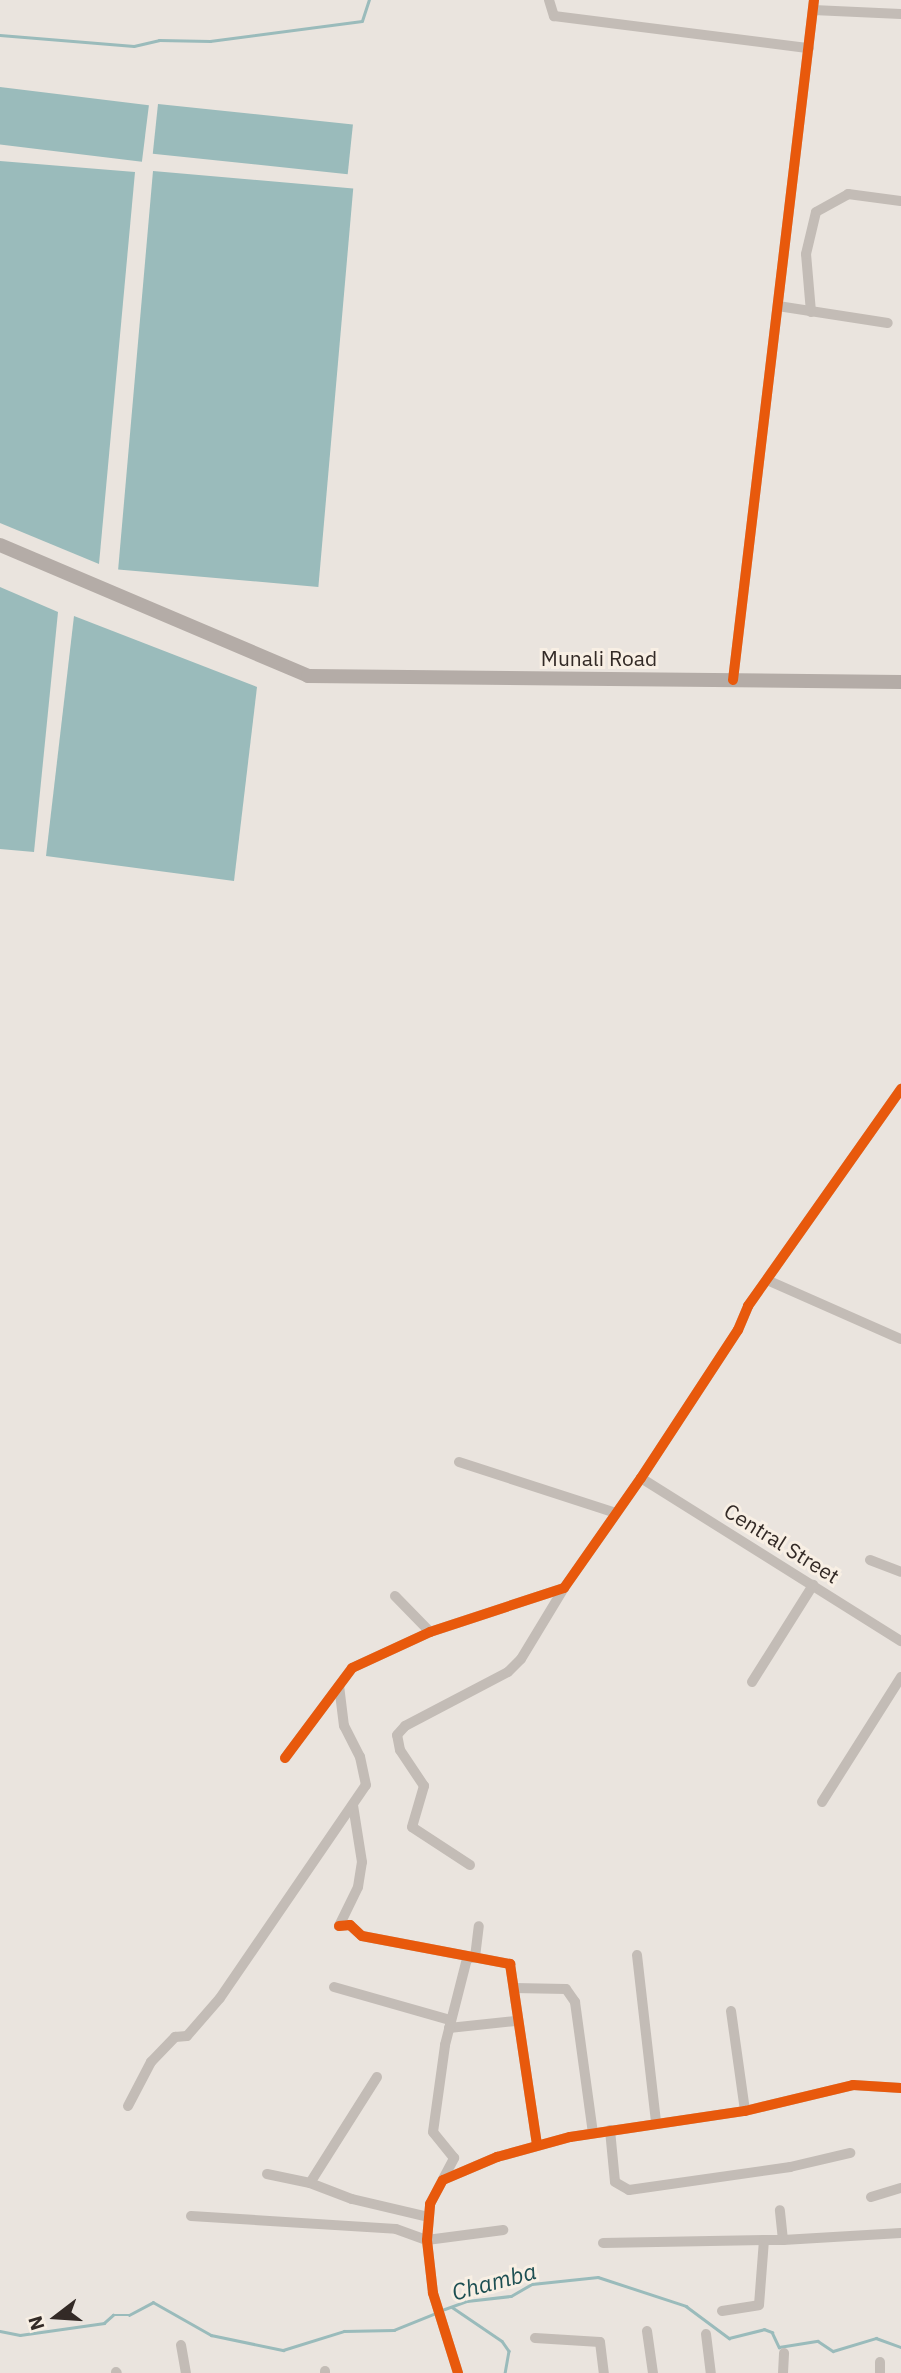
<!DOCTYPE html>
<style>
body{margin:0}
#map{position:relative;width:901px;height:2373px;overflow:hidden;background:#eae4de;font-family:"IBM Plex Sans",sans-serif}
div>[style]{position:absolute}
.water>*{inset:0;background:#9abbbb;transform-origin:0 0}
.stream>*{height:2.5px;margin:-1.25px;padding:0 1.25px;transform-origin:1.25px;border-radius:1.25px;background:#9abbbb}
.minor>*{height:10px;margin:-5px;padding:0 5px;transform-origin:5px;border-radius:5px;background:#c3bcb6}
.secondary>*{height:14px;margin:-7px;padding:0 7px;transform-origin:7px;border-radius:7px;background:#b4aca7}
.cycleway>*{height:10px;margin:-5px;padding:0 5px;transform-origin:5px;border-radius:5px;background:#e8590c}
span{translate:-50% -50%;white-space:nowrap;text-align:center;line-height:1.15;-webkit-text-stroke:6px #f8efe4;paint-order:stroke}
.street-label{font-size:21px;color:#332a26}
.water-label{font-size:23px;color:#1d4f52;font-style:italic}
.north{position:absolute;left:21px;top:2282px;width:70px;height:70px;-webkit-text-stroke:5px #f8efe4;paint-order:stroke;rotate:253deg;font-size:19px;font-weight:700;line-height:28px;text-align:center;color:#332a26}
.north::after{content:'';display:block;margin:auto;width:24px;height:32px;background:#332a26;clip-path:polygon(50% 0,100% 100%,50% 72%,0 100%)}
</style>
<div id="map">
<div class="water">
<i style="left:0;top:87px;width:150px;height:57px;rotate:7deg"></i>
<i style="left:158px;top:104px;width:196px;height:50px;rotate:6deg"></i>
<i style="clip-path:polygon(0 161px,135px 172px,99px 564px,0 523px)"></i>
<i style="left:153px;top:171px;width:201px;height:400px;rotate:5deg"></i>
<i style="clip-path:polygon(0 587px,58px 612px,34px 852px,0 849px)"></i>
<i style="clip-path:polygon(74px 616px,257px 687px,234px 881px,46px 856px)"></i>
</div>
<div class="stream">
<i style="left:0;top:35px;width:134px;rotate:4.7deg"></i>
<i style="left:134px;top:46px;width:26px;rotate:-13deg"></i>
<i style="left:159px;top:40px;width:51px;rotate:1.1deg"></i>
<i style="left:210px;top:41px;width:153px;rotate:-7.5deg"></i>
<i style="left:362px;top:21px;width:22px;rotate:-72deg"></i>
<i style="left:452px;top:2307px;width:60px;rotate:34.2deg"></i>
<i style="left:502px;top:2341px;width:12px;rotate:55deg"></i>
<i style="left:509px;top:2351px;width:22px;rotate:100deg"></i>
<i style="left:442px;top:2310px;width:27px;rotate:-20deg"></i>
<i style="left:467px;top:2301px;width:44px;rotate:-6.5deg"></i>
<i style="left:511px;top:2296px;width:24px;rotate:-30deg"></i>
<i style="left:532px;top:2284px;width:66px;rotate:-6.1deg"></i>
<i style="left:598px;top:2277px;width:93px;rotate:18.2deg"></i>
<i style="left:686px;top:2306px;width:54px;rotate:36.7deg"></i>
<i style="left:729px;top:2338px;width:36px;rotate:-14deg"></i>
<i style="left:764px;top:2329px;width:9px;rotate:21deg"></i>
<i style="left:772px;top:2332px;width:17px;rotate:65deg"></i>
<i style="left:779px;top:2347px;width:39px;rotate:-9deg"></i>
<i style="left:818px;top:2341px;width:18px;rotate:34deg"></i>
<i style="left:833px;top:2351px;width:45px;rotate:-16.8deg"></i>
<i style="left:876px;top:2338px;width:27px;rotate:20deg"></i>
<i style="left:0;top:2331px;width:20px;rotate:11deg"></i>
<i style="left:20px;top:2335px;width:85px;rotate:-8.1deg"></i>
<i style="left:104px;top:2323px;width:12px;rotate:-42deg"></i>
<i style="left:113px;top:2315px;width:16px"></i>
<i style="left:129px;top:2315px;width:27px;rotate:-28deg"></i>
<i style="left:153px;top:2302px;width:67px;rotate:29.6deg"></i>
<i style="left:211px;top:2335px;width:74px;rotate:11.8deg"></i>
<i style="left:283px;top:2350px;width:64px;rotate:-17.3deg"></i>
<i style="left:344px;top:2331px;width:50px;rotate:-1.1deg"></i>
<i style="left:394px;top:2330px;width:45px;rotate:-22deg"></i>
</div>
<div class="minor">
<i style="left:549px;top:0;width:17px;rotate:73deg"></i>
<i style="left:554px;top:16px;width:257px;rotate:7.2deg"></i>
<i style="left:813px;top:10px;width:88px;rotate:2.6deg"></i>
<i style="left:778px;top:306px;width:111px;rotate:8.8deg"></i>
<i style="left:811px;top:312px;width:58px;rotate:-94.9deg"></i>
<i style="left:806px;top:254px;width:43px;rotate:-76.6deg"></i>
<i style="left:816px;top:212px;width:37px;rotate:-29deg"></i>
<i style="left:848px;top:194px;width:53px;rotate:7.5deg"></i>
<i style="left:733px;top:680px;width:685px;rotate:-83.21deg"></i>
<i style="left:767px;top:1280px;width:146px;rotate:23.8deg"></i>
<i style="left:459px;top:1462px;width:165px;rotate:18deg"></i>
<i style="left:641px;top:1478px;width:307px;rotate:32.1deg"></i>
<i style="left:870px;top:1560px;width:33px;rotate:21deg"></i>
<i style="left:395px;top:1596px;width:50px;rotate:45.8deg"></i>
<i style="left:752px;top:1682px;width:115px;rotate:-57.8deg"></i>
<i style="left:285px;top:1758px;width:112px;rotate:-53.3deg"></i>
<i style="left:352px;top:1668px;width:86px;rotate:-24.8deg"></i>
<i style="left:430px;top:1632px;width:141px;rotate:-18.2deg"></i>
<i style="left:564px;top:1588px;width:134px;rotate:-55deg"></i>
<i style="left:641px;top:1478px;width:177px;rotate:-56.8deg"></i>
<i style="left:738px;top:1330px;width:26px;rotate:-67deg"></i>
<i style="left:748px;top:1306px;width:266px;rotate:-54.8deg"></i>
<i style="left:822px;top:1802px;width:148px;rotate:-57.7deg"></i>
<i style="left:470px;top:1865px;width:69px;rotate:-146.8deg"></i>
<i style="left:412px;top:1827px;width:43px;rotate:-73.7deg"></i>
<i style="left:424px;top:1786px;width:43px;rotate:-123.7deg"></i>
<i style="left:400px;top:1750px;width:15px;rotate:-101deg"></i>
<i style="left:397px;top:1735px;width:12px;rotate:-48deg"></i>
<i style="left:405px;top:1726px;width:116px;rotate:-27.7deg"></i>
<i style="left:508px;top:1672px;width:18px;rotate:-45deg"></i>
<i style="left:521px;top:1659px;width:83px;rotate:-58.8deg"></i>
<i style="left:339px;top:1926px;width:11px;rotate:-5deg"></i>
<i style="left:350px;top:1925px;width:16px;rotate:43deg"></i>
<i style="left:362px;top:1936px;width:151px;rotate:10.7deg"></i>
<i style="left:510px;top:1964px;width:182px;rotate:81.5deg"></i>
<i style="left:339px;top:1926px;width:43px;rotate:-64deg"></i>
<i style="left:358px;top:1887px;width:25px;rotate:-81deg"></i>
<i style="left:362px;top:1862px;width:58px;rotate:-99deg"></i>
<i style="left:637px;top:1955px;width:169px;rotate:83.5deg"></i>
<i style="left:334px;top:1987px;width:121px;rotate:15.9deg"></i>
<i style="left:514px;top:1988px;width:52px;rotate:1.1deg"></i>
<i style="left:566px;top:1989px;width:16px;rotate:55deg"></i>
<i style="left:575px;top:2002px;width:132px;rotate:82.2deg"></i>
<i style="left:731px;top:2011px;width:101px;rotate:82deg"></i>
<i style="left:449px;top:2028px;width:67px;rotate:-6deg"></i>
<i style="left:377px;top:2077px;width:125px;rotate:122.3deg"></i>
<i style="left:310px;top:2183px;width:45px;rotate:20.9deg"></i>
<i style="left:352px;top:2199px;width:78px;rotate:13.3deg"></i>
<i style="left:128px;top:2106px;width:50px;rotate:-62.4deg"></i>
<i style="left:151px;top:2062px;width:35px;rotate:-46deg"></i>
<i style="left:175px;top:2037px;width:12px;rotate:-5deg"></i>
<i style="left:187px;top:2036px;width:50px;rotate:-49deg"></i>
<i style="left:220px;top:1998px;width:258px;rotate:-55.6deg"></i>
<i style="left:366px;top:1785px;width:29px;rotate:-102deg"></i>
<i style="left:360px;top:1757px;width:35px;rotate:-117deg"></i>
<i style="left:344px;top:1726px;width:39px;rotate:-97deg"></i>
<i style="left:610px;top:2130px;width:52px;rotate:84.5deg"></i>
<i style="left:615px;top:2182px;width:16px;rotate:30deg"></i>
<i style="left:629px;top:2190px;width:163px;rotate:-8.1deg"></i>
<i style="left:790px;top:2167px;width:62px;rotate:-13.1deg"></i>
<i style="left:267px;top:2174px;width:44px;rotate:11.8deg"></i>
<i style="left:443px;top:2179px;width:24px;rotate:-62deg"></i>
<i style="left:454px;top:2158px;width:33px;rotate:-129deg"></i>
<i style="left:433px;top:2132px;width:88px;rotate:-82.1deg"></i>
<i style="left:445px;top:2045px;width:89px;rotate:-75.7deg"></i>
<i style="left:467px;top:1959px;width:8px;rotate:-14deg"></i>
<i style="left:475px;top:1957px;width:31px;rotate:-83deg"></i>
<i style="left:871px;top:2197px;width:31px;rotate:-17deg"></i>
<i style="left:191px;top:2216px;width:205px;rotate:3.6deg"></i>
<i style="left:396px;top:2229px;width:33px;rotate:20deg"></i>
<i style="left:427px;top:2240px;width:77px;rotate:-7.5deg"></i>
<i style="left:783px;top:2240px;width:118px;rotate:-3.4deg"></i>
<i style="left:603px;top:2243px;width:161px;rotate:-1.1deg"></i>
<i style="left:722px;top:2311px;width:37px;rotate:-9deg"></i>
<i style="left:759px;top:2305px;width:65px;rotate:-85.6deg"></i>
<i style="left:764px;top:2240px;width:19px"></i>
<i style="left:783px;top:2240px;width:30px;rotate:-96deg"></i>
<i style="left:647px;top:2331px;width:42px;rotate:81.9deg"></i>
<i style="left:706px;top:2334px;width:39px;rotate:83deg"></i>
<i style="left:535px;top:2338px;width:65px;rotate:3.5deg"></i>
<i style="left:600px;top:2342px;width:31px;rotate:83deg"></i>
<i style="left:181px;top:2345px;width:28px;rotate:80deg"></i>
<i style="left:325px;top:2371px;width:2px;rotate:90deg"></i>
<i style="left:116px;top:2372px;width:1px;rotate:45deg"></i>
<i style="left:458px;top:2373px;width:84px;rotate:-107.4deg"></i>
<i style="left:433px;top:2293px;width:53px;rotate:-96.5deg"></i>
<i style="left:427px;top:2240px;width:36px;rotate:-85deg"></i>
<i style="left:430px;top:2204px;width:27px;rotate:-62deg"></i>
<i style="left:443px;top:2180px;width:59px;rotate:-23.1deg"></i>
<i style="left:497px;top:2157px;width:76px;rotate:-15.3deg"></i>
<i style="left:570px;top:2137px;width:177px;rotate:-8.5deg"></i>
<i style="left:745px;top:2111px;width:111px;rotate:-13.5deg"></i>
<i style="left:853px;top:2085px;width:48px;rotate:3.6deg"></i>
<i style="left:783px;top:2373px;width:20px;rotate:-87deg"></i>
<i style="left:880px;top:2373px;width:11px;rotate:-90deg"></i>
</div>
<div class="secondary">
<i style="left:0;top:545px;width:335px;rotate:23deg"></i>
<i style="left:308px;top:676px;width:593px;rotate:0.58deg"></i>
</div>
<div class="cycleway">
<i style="left:733px;top:680px;width:685px;rotate:-83.21deg"></i>
<i style="left:285px;top:1758px;width:112px;rotate:-53.3deg"></i>
<i style="left:352px;top:1668px;width:86px;rotate:-24.8deg"></i>
<i style="left:430px;top:1632px;width:141px;rotate:-18.2deg"></i>
<i style="left:564px;top:1588px;width:134px;rotate:-55deg"></i>
<i style="left:641px;top:1478px;width:177px;rotate:-56.8deg"></i>
<i style="left:738px;top:1330px;width:26px;rotate:-67deg"></i>
<i style="left:748px;top:1306px;width:266px;rotate:-54.8deg"></i>
<i style="left:339px;top:1926px;width:11px;rotate:-5deg"></i>
<i style="left:350px;top:1925px;width:16px;rotate:43deg"></i>
<i style="left:362px;top:1936px;width:151px;rotate:10.7deg"></i>
<i style="left:510px;top:1964px;width:182px;rotate:81.5deg"></i>
<i style="left:458px;top:2373px;width:84px;rotate:-107.4deg"></i>
<i style="left:433px;top:2293px;width:53px;rotate:-96.5deg"></i>
<i style="left:427px;top:2240px;width:36px;rotate:-85deg"></i>
<i style="left:430px;top:2204px;width:27px;rotate:-62deg"></i>
<i style="left:443px;top:2180px;width:59px;rotate:-23.1deg"></i>
<i style="left:497px;top:2157px;width:76px;rotate:-15.3deg"></i>
<i style="left:570px;top:2137px;width:177px;rotate:-8.5deg"></i>
<i style="left:745px;top:2111px;width:111px;rotate:-13.5deg"></i>
<i style="left:853px;top:2085px;width:48px;rotate:3.6deg"></i>
</div>
<div class="street-label">
<span style="left:599px;top:658px">Munali Road</span>
<span style="left:782px;top:1543px;rotate:32deg">Central Street</span>
</div>
<div class="water-label">
<span style="left:494px;top:2281px;rotate:-15deg">Chamba</span>
</div>
<div class="north">N</div>
</div>
